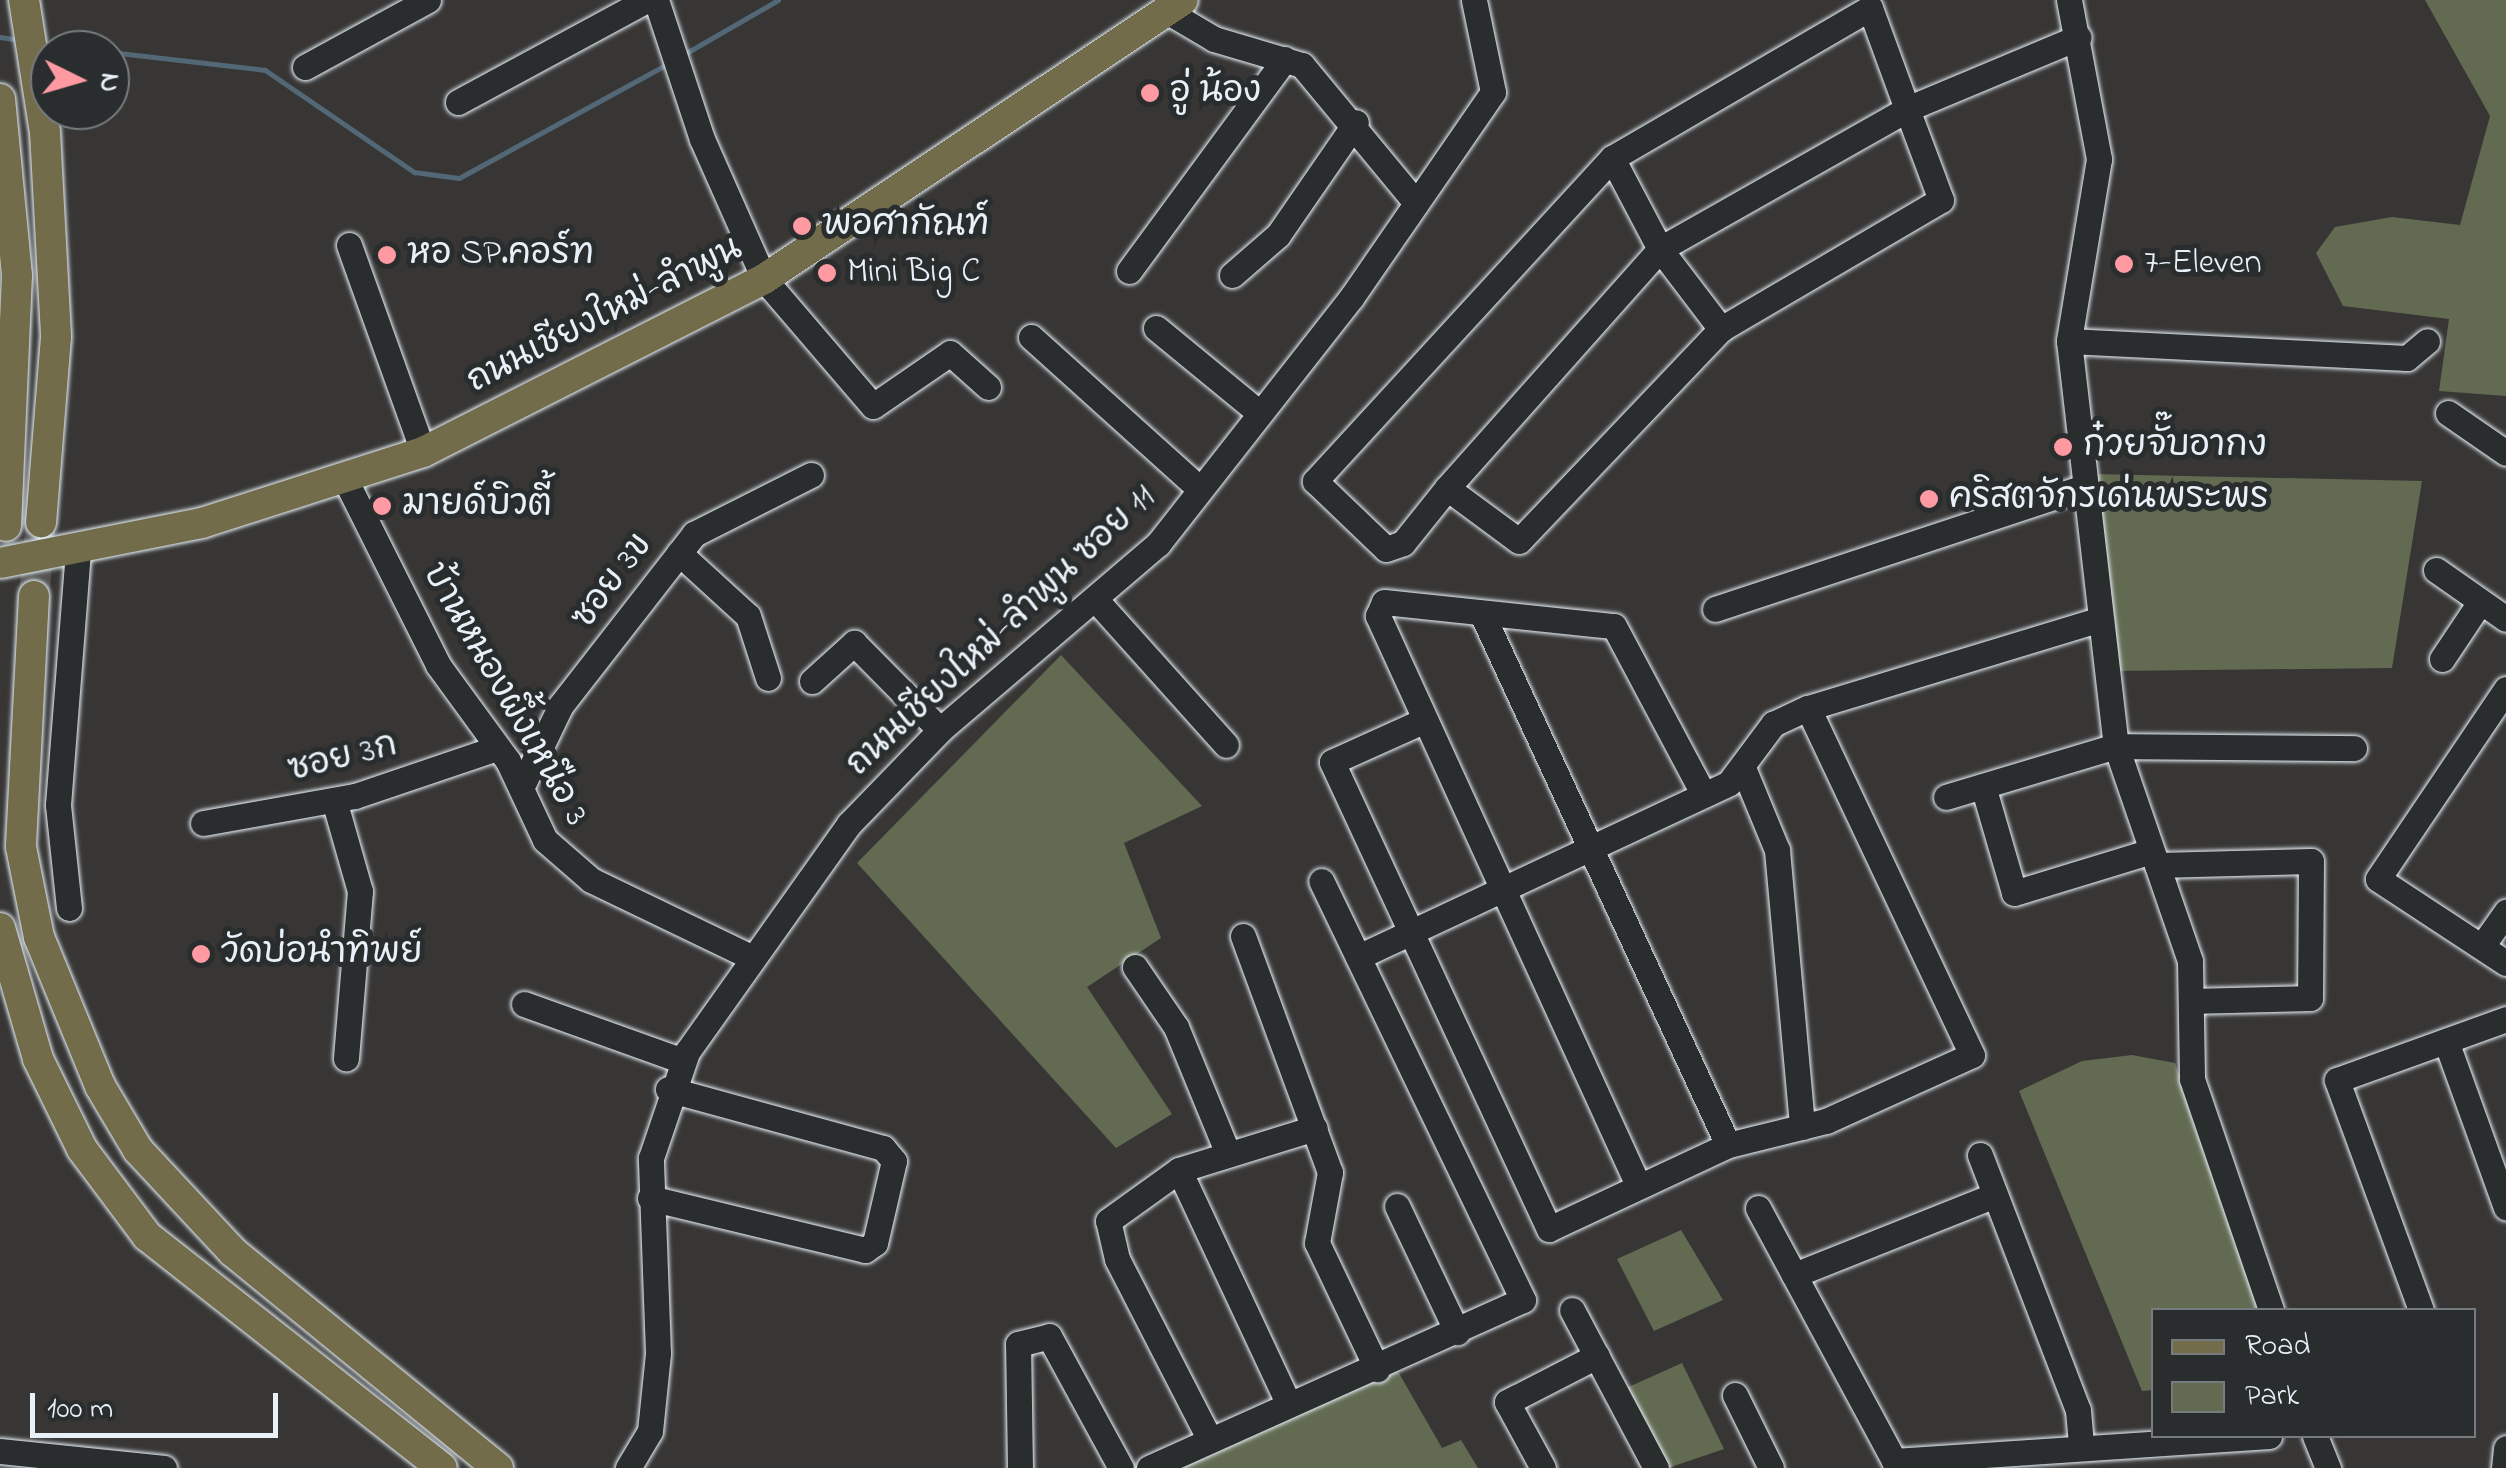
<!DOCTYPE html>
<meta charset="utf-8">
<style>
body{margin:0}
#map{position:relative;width:2506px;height:1468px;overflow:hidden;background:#373635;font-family:"Indie Flower","Playpen Sans Thai",sans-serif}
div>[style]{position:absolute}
.green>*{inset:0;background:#626b52}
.stream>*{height:5px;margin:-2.5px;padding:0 2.5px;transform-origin:2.5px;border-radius:2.5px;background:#526876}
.major-tunnel>*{height:30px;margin-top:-15px;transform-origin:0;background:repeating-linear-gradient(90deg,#525252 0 30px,transparent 0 45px)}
.roads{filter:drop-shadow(0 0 2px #e8f1f8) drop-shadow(0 0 2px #e8f1f8)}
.minor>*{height:25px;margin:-12.5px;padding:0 12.5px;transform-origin:12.5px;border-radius:12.5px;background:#2a2d2e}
.major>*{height:30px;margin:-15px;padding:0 15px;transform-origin:15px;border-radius:15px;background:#736c4b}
.dots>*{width:28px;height:28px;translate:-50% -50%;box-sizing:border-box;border:5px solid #2a2d2e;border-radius:50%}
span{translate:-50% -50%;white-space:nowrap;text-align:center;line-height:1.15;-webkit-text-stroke:10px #2a2d2e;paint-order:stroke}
.poi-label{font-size:35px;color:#e8f1f8}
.left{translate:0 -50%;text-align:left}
.street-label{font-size:35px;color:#e8f1f8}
.legend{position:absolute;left:2151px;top:1308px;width:325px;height:130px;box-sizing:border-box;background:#2a2d2e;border:2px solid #767b7f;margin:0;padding:12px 18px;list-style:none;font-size:30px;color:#e8f1f8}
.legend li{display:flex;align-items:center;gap:20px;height:50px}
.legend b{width:50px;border:2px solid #767b7f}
.north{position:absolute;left:30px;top:30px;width:100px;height:100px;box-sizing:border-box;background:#2a2d2e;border:2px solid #767b7f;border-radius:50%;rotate:95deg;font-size:28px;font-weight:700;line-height:40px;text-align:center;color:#e8f1f8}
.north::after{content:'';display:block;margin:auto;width:35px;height:45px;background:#ff9aa2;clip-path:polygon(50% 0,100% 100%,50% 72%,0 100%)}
.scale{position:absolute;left:30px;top:1393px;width:248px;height:45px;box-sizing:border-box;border:5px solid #e8f1f8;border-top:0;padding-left:12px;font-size:30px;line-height:35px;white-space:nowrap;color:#e8f1f8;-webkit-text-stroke:8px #2a2d2e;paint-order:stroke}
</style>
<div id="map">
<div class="green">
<i style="clip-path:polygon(2425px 0,2506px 0,2506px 396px,2439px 391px,2449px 319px,2343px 306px,2316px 253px,2335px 227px,2392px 217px,2460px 225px,2490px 116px)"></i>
<i style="clip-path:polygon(2093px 474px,2422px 481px,2392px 668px,2114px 671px)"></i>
<i style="clip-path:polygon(1061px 655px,1202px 806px,1124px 843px,1161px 938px,1087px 987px,1172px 1114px,1116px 1148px,857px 863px)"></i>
<i style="clip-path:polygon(2132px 1055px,2175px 1063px,2263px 1310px,2154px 1310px,2153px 1390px,2142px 1391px,2019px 1091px,2082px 1061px)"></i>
<i style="clip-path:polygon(1681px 1230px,1723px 1300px,1654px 1331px,1617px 1259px)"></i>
<i style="clip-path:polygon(1682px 1363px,1724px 1449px,1668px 1468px,1624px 1389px)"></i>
<i style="clip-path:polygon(1396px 1368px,1442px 1448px,1461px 1440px,1478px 1468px,1165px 1468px)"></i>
</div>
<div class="stream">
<i style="left:0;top:37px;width:18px;rotate:9deg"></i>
<i style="left:39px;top:43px;width:57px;rotate:7deg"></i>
<i style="left:110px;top:52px;width:156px;rotate:6.6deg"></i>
<i style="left:265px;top:70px;width:181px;rotate:34.4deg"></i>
<i style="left:414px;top:172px;width:45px;rotate:7.6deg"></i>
<i style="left:459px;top:178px;width:237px;rotate:-28.7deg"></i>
<i style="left:681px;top:56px;width:112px;rotate:-30deg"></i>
</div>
<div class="major-tunnel">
<i style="left:34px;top:596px;width:74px;rotate:-84.6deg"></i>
</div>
<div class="roads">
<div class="minor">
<i style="left:656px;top:0;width:146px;rotate:71.7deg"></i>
<i style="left:702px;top:139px;width:153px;rotate:66.1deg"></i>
<i style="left:764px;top:279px;width:167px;rotate:49.4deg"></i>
<i style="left:873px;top:406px;width:93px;rotate:-34.5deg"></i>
<i style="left:950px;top:353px;width:51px;rotate:41.8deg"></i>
<i style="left:2069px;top:0;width:162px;rotate:79.3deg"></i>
<i style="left:2099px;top:159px;width:184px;rotate:99.4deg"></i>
<i style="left:2069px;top:341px;width:408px;rotate:83.4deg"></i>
<i style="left:2116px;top:746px;width:227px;rotate:71deg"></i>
<i style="left:2190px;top:961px;width:118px;rotate:89deg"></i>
<i style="left:2192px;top:1079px;width:244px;rotate:71.1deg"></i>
<i style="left:1165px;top:10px;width:57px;rotate:30.6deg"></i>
<i style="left:1214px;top:39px;width:92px;rotate:16.5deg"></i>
<i style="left:1302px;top:65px;width:179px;rotate:50.4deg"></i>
<i style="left:305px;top:67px;width:140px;rotate:-28.6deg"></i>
<i style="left:458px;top:102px;width:215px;rotate:-28.4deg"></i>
<i style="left:1612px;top:158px;width:103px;rotate:62.2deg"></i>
<i style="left:1660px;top:249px;width:101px;rotate:52.7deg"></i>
<i style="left:349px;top:245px;width:220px;rotate:70.3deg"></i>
<i style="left:1129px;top:271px;width:263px;rotate:-53.7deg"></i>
<i style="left:1232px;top:275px;width:61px;rotate:-41deg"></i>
<i style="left:1278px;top:235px;width:137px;rotate:-55.4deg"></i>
<i style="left:1156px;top:328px;width:129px;rotate:39.4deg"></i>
<i style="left:1031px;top:337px;width:227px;rotate:42deg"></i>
<i style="left:2069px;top:341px;width:338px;rotate:2.9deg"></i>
<i style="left:2407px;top:358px;width:26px;rotate:-40deg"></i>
<i style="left:2448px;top:413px;width:70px;rotate:34.6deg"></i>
<i style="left:346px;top:481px;width:206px;rotate:63.4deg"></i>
<i style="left:438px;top:665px;width:119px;rotate:53.9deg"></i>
<i style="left:508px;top:761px;width:87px;rotate:64.9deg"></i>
<i style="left:545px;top:840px;width:61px;rotate:41deg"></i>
<i style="left:591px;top:880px;width:178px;rotate:25.7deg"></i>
<i style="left:1447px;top:488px;width:89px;rotate:36.4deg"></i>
<i style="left:1519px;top:541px;width:293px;rotate:-46.4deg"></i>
<i style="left:1721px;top:329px;width:255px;rotate:-30.4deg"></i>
<i style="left:1941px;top:200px;width:97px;rotate:-110.5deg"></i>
<i style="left:1907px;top:109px;width:108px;rotate:-110.1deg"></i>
<i style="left:1870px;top:8px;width:298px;rotate:149.8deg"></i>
<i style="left:1612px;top:158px;width:439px;rotate:132.6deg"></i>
<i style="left:1315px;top:481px;width:98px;rotate:43.8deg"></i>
<i style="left:1386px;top:549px;width:18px;rotate:-19deg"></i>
<i style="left:1403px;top:543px;width:70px;rotate:-51.3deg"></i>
<i style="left:1447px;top:488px;width:320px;rotate:-48.3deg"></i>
<i style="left:1660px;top:249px;width:284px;rotate:-29.5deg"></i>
<i style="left:1907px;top:109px;width:186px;rotate:-22.7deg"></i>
<i style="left:679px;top:553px;width:93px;rotate:42.4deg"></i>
<i style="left:748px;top:616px;width:65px;rotate:72.1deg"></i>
<i style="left:2436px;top:570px;width:85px;rotate:35deg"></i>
<i style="left:1095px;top:599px;width:196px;rotate:48.1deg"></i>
<i style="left:1715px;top:609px;width:388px;rotate:-18.3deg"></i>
<i style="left:1483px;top:616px;width:583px;rotate:65.15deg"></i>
<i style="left:2442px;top:659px;width:69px;rotate:-56.3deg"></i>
<i style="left:812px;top:681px;width:57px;rotate:-42.1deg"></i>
<i style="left:854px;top:643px;width:122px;rotate:45.3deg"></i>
<i style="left:2506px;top:689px;width:229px;rotate:124deg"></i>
<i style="left:2378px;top:879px;width:153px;rotate:33.3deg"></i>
<i style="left:1425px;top:720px;width:102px;rotate:155.7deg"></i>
<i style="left:1332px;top:762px;width:515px;rotate:65.08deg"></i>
<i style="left:1549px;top:1229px;width:198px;rotate:-25.1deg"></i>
<i style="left:1728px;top:1145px;width:101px;rotate:-13.8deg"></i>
<i style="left:1826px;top:1121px;width:160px;rotate:-24.3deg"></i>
<i style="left:1972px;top:1055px;width:384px;rotate:-115.3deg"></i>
<i style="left:1744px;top:770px;width:87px;rotate:67.6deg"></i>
<i style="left:1777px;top:850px;width:278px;rotate:84.8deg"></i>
<i style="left:522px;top:786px;width:90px;rotate:-64.3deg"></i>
<i style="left:561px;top:705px;width:217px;rotate:-52.1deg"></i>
<i style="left:694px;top:534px;width:131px;rotate:-26.8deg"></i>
<i style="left:1983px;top:786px;width:111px;rotate:73.8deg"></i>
<i style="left:2014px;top:893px;width:143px;rotate:-17deg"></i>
<i style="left:1946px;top:797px;width:177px;rotate:-16.7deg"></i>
<i style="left:2116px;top:746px;width:238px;rotate:0.5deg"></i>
<i style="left:334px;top:800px;width:95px;rotate:74.1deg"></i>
<i style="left:360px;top:891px;width:168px;rotate:94.8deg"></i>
<i style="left:203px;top:823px;width:154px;rotate:-10.1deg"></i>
<i style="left:355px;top:796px;width:150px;rotate:-18.7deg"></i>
<i style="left:2157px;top:865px;width:154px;rotate:-1.5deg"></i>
<i style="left:2311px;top:861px;width:137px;rotate:90.4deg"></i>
<i style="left:2310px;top:998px;width:119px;rotate:178.6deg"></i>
<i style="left:69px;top:908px;width:104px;rotate:-96.1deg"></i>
<i style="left:58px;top:805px;width:257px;rotate:-85.5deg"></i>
<i style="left:1243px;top:936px;width:252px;rotate:69.8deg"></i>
<i style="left:1330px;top:1172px;width:72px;rotate:100.4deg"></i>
<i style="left:1317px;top:1243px;width:140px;rotate:64.5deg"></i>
<i style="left:2482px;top:946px;width:42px;rotate:-54.8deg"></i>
<i style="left:1358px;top:957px;width:410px;rotate:-25.1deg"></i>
<i style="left:1729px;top:783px;width:74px;rotate:-53.3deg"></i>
<i style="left:1773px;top:724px;width:38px;rotate:-25deg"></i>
<i style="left:1808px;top:708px;width:306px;rotate:-16.9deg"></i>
<i style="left:1135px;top:967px;width:73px;rotate:55.7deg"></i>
<i style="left:1176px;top:1027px;width:137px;rotate:67.7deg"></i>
<i style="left:524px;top:1004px;width:169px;rotate:19.7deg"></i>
<i style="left:2446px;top:1041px;width:177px;rotate:70.2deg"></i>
<i style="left:1980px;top:1155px;width:273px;rotate:69deg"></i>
<i style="left:2078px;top:1410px;width:38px;rotate:85deg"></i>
<i style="left:1179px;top:1170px;width:259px;rotate:64.9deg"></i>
<i style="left:1638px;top:1185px;width:626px;rotate:-114.56deg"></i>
<i style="left:1378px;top:616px;width:15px;rotate:-67deg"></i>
<i style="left:1384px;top:602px;width:231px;rotate:6deg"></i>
<i style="left:1614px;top:626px;width:191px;rotate:62deg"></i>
<i style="left:650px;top:1198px;width:221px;rotate:13.6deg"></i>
<i style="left:865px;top:1250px;width:12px;rotate:-35deg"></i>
<i style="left:875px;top:1243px;width:84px;rotate:-77deg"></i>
<i style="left:894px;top:1161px;width:17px;rotate:-130deg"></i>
<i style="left:883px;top:1148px;width:223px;rotate:-164.7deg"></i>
<i style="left:1397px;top:1206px;width:140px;rotate:64.5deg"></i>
<i style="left:1758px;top:1208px;width:287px;rotate:61.7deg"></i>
<i style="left:1894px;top:1461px;width:376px;rotate:-3.8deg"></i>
<i style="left:1794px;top:1275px;width:216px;rotate:-21.7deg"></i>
<i style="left:1572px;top:1310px;width:179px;rotate:62deg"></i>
<i style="left:2421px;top:1310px;width:245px;rotate:-110.1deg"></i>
<i style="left:2337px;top:1080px;width:180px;rotate:-19.8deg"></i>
<i style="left:1735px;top:1395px;width:81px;rotate:63.7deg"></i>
<i style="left:2315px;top:1436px;width:35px;rotate:68deg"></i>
<i style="left:1210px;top:1440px;width:203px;rotate:-117.2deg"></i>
<i style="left:1117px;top:1259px;width:39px;rotate:-103deg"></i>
<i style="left:1108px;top:1221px;width:87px;rotate:-35.7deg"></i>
<i style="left:1179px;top:1170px;width:142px;rotate:-17.2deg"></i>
<i style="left:0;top:1451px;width:165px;rotate:5.9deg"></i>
<i style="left:628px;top:1468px;width:43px;rotate:-59.3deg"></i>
<i style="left:650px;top:1431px;width:78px;rotate:-84.1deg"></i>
<i style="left:658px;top:1353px;width:195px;rotate:-92.1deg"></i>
<i style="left:651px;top:1158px;width:112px;rotate:-71.2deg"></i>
<i style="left:687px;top:1052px;width:280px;rotate:-54.6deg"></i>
<i style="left:849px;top:824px;width:131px;rotate:-45.9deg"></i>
<i style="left:940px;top:730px;width:287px;rotate:-40.5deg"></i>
<i style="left:1158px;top:544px;width:313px;rotate:-51.9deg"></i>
<i style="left:1351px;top:298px;width:250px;rotate:-55.4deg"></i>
<i style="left:1493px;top:92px;width:94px;rotate:-101.7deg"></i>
<i style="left:1020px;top:1468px;width:124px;rotate:-90.9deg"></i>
<i style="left:1018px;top:1344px;width:32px;rotate:-14deg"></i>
<i style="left:1049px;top:1336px;width:150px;rotate:61.4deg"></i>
<i style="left:1149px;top:1468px;width:410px;rotate:-24.2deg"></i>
<i style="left:1523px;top:1300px;width:465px;rotate:-115.7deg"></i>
<i style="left:1543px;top:1468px;width:75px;rotate:-118.6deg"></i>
<i style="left:1507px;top:1402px;width:101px;rotate:-27.1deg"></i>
<i style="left:2504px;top:1468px;width:20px;rotate:-84deg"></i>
</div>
<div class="major">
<i style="left:24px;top:0;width:134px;rotate:81deg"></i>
<i style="left:45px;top:132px;width:205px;rotate:86.9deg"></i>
<i style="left:56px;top:337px;width:186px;rotate:94.6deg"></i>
<i style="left:0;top:99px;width:177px;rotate:84.5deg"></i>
<i style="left:17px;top:275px;width:251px;rotate:92.5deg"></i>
<i style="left:0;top:563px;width:206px;rotate:-11.2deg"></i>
<i style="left:202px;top:523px;width:232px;rotate:-17.8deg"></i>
<i style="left:423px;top:452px;width:382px;rotate:-26.9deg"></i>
<i style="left:764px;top:279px;width:503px;rotate:-33.66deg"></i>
<i style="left:34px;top:596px;width:251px;rotate:93deg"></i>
<i style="left:21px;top:847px;width:92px;rotate:78.7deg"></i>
<i style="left:39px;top:937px;width:161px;rotate:67.7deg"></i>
<i style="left:100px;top:1086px;width:74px;rotate:59.3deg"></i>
<i style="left:138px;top:1150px;width:139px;rotate:47deg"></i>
<i style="left:233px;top:1252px;width:342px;rotate:39.2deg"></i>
<i style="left:0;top:928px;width:136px;rotate:73.8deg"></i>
<i style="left:38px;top:1059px;width:100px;rotate:63.9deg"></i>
<i style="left:82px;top:1149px;width:109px;rotate:53.2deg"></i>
<i style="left:147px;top:1236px;width:375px;rotate:38.2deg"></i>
</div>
</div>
<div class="dots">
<i style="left:1150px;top:93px;background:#ff9aa2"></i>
<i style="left:802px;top:226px;background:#ff9aa2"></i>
<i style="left:387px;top:255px;background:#ff9aa2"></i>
<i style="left:2124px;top:264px;background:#ff9aa2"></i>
<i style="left:827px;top:273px;background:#ff9aa2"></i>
<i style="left:2063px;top:447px;background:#ff9aa2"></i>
<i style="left:1929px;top:499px;background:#ff9aa2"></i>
<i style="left:382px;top:506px;background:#ff9aa2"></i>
<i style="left:201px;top:954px;background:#ff9aa2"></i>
</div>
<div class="poi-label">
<span class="left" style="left:1170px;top:93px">อู่ น้อง</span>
<span class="left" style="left:822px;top:226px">พอศากัณท์</span>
<span class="left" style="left:407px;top:255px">หอ SP.คอร์ท</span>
<span class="left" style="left:2144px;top:264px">7-Eleven</span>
<span class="left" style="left:847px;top:273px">Mini Big C</span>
<span class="left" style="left:2083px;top:447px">ก๋วยจั๊บอากง</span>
<span class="left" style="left:1949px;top:499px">คริสตจักรเด่นพระพร</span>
<span class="left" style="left:402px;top:506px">มายด์บิวตี้</span>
<span class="left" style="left:221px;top:954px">วัดบ่อนำทิพย์</span>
</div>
<div class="street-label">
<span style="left:605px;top:316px;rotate:-27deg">ถนนเชียงใหม่-ลำพูน</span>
<span style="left:613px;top:582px;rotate:-53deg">ซอย 3ข</span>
<span style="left:1002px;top:632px;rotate:-43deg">ถนนเชียงใหม่-ลำพูน ซอย 11</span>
<span style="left:504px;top:695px;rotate:60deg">บ้านหนองผึ้งเหนือ 3</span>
<span style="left:343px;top:759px;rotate:-14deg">ซอย 3ก</span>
</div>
<ul class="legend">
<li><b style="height:12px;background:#736c4b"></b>Road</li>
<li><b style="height:28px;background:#626b52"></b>Park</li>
</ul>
<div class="north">N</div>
<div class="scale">100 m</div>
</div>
